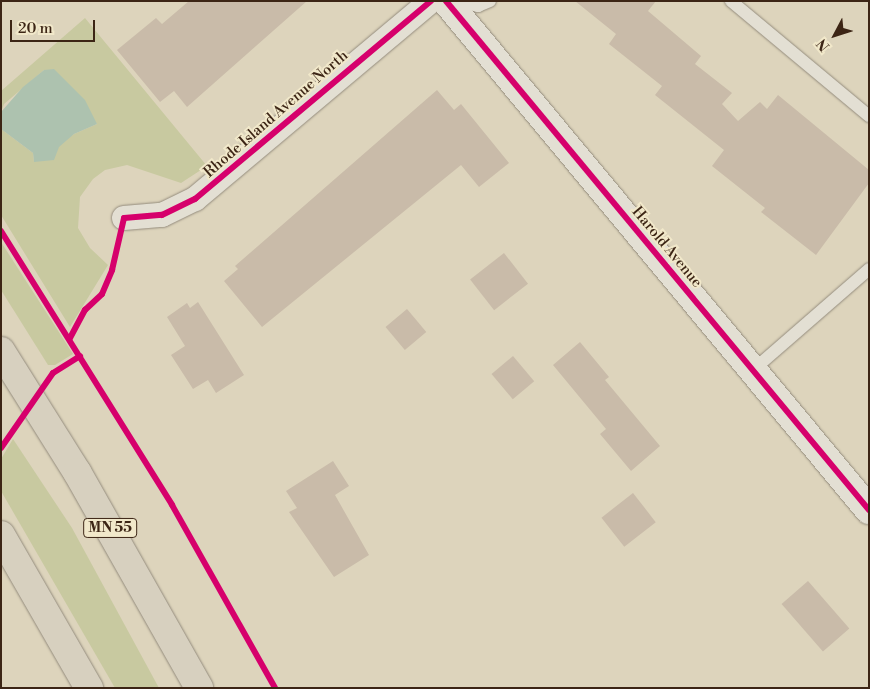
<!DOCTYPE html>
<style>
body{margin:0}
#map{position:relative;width:870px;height:689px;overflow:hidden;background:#ddd4bc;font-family:"Libre Bodoni",serif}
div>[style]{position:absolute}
.green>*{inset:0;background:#c8c9a0}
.water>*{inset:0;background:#adc2af}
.building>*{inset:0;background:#c9bba9;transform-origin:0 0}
.roads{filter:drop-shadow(0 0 1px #948c7d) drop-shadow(0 0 1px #948c7d)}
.lane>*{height:12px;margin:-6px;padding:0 6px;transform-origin:6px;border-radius:6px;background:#e3dfd3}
.street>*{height:24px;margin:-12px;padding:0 12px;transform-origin:12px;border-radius:12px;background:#e3dfd3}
.secondary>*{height:28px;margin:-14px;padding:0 14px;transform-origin:14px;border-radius:14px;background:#e3dfd3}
.highway>*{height:28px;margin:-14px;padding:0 14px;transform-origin:14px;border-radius:14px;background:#d7d0bf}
.cycleway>*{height:6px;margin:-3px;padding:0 3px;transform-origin:3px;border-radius:3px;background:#d6006c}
span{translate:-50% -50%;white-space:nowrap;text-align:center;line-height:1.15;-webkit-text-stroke:4px #f1e8ca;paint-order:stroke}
.shield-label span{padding:1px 4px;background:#f1e8ca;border:1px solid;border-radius:4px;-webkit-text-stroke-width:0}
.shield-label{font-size:14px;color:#3c2515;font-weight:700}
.street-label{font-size:15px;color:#3c2515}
.frame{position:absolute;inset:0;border:2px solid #3c2515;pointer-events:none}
.north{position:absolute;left:810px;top:10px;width:50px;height:50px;-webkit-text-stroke:4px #f1e8ca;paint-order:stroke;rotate:230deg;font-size:14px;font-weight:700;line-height:20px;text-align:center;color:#3c2515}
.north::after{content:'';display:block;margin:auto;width:18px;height:22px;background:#3c2515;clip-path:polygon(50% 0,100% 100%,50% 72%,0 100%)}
.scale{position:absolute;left:10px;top:20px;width:85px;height:22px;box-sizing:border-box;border:2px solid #3c2515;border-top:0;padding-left:6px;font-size:15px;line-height:18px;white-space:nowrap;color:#3c2515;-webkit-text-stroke:4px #f1e8ca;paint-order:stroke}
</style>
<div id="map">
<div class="green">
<i style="clip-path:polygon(85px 18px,207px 166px,181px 183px,127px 165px,105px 170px,93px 179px,80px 197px,78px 228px,90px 248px,108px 265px,70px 327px,1px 215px,1px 129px,33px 153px,34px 162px,74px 134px,97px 124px,44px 70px,4px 104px,1px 112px,1px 91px)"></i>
<i style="clip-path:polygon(1px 242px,73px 354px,55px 365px,48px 365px,1px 290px)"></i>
<i style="clip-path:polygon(13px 439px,72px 528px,159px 688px,115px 688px,1px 491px,1px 459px)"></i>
</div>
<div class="water">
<i style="clip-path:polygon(54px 69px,85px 100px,97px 124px,74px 134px,59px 147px,54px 160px,34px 162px,33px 153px,1px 129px,1px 112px,23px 87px,44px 70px)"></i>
</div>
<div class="building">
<i style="clip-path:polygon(189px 1px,307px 1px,187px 107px,174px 91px,160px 102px,117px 50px,156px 18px,162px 24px)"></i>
<i style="clip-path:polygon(575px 1px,656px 1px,648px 11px,701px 56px,695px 64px,732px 93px,722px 104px,738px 121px,760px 102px,767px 109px,778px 95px,869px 170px,869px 183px,816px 255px,761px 212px,765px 208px,712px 166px,724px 150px,655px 95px,662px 86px,609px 44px,616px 34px)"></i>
<i style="clip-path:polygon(437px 90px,454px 110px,461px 104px,509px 163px,479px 187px,461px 165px,262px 327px,224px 281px,238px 269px,235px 266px)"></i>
<i style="left:504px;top:253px;width:39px;height:43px;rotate:52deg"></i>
<i style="clip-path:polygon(198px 302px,244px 375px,216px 393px,208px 380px,193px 389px,171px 355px,185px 346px,167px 317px,187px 303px,190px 308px)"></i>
<i style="left:407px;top:309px;width:30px;height:28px;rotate:50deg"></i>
<i style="clip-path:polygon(580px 342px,609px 377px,605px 380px,660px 446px,631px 471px,600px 434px,606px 429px,553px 365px)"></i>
<i style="left:513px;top:356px;width:33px;height:28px;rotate:50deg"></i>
<i style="clip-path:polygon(333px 461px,349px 486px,335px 495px,369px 555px,334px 577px,289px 512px,297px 508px,286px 491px)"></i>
<i style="left:633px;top:493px;width:37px;height:40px;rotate:52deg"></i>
<i style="left:808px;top:581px;width:63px;height:35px;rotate:49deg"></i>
</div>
<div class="roads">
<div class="lane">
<i style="left:458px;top:1px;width:21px;rotate:14deg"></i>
<i style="left:478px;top:6px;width:13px;rotate:-23deg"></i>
<i style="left:731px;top:1px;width:180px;rotate:39.8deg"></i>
<i style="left:753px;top:370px;width:154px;rotate:-41deg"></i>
</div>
<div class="street">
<i style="left:124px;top:218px;width:38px;rotate:-5deg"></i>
<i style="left:162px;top:215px;width:37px;rotate:-26deg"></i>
<i style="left:195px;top:199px;width:308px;rotate:-40deg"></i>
</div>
<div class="secondary">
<i style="left:446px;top:1px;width:662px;rotate:50.27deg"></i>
</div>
<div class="highway">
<i style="left:1px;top:351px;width:143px;rotate:57.9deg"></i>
<i style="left:77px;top:472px;width:248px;rotate:60.5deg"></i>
<i style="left:1px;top:535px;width:177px;rotate:60.1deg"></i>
</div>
</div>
<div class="cycleway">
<i style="left:446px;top:1px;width:662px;rotate:50.27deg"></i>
<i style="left:1px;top:231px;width:323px;rotate:58deg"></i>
<i style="left:172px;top:505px;width:210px;rotate:60.6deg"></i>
<i style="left:70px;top:338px;width:32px;rotate:-62deg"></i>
<i style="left:85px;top:310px;width:23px;rotate:-43deg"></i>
<i style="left:102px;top:294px;width:26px;rotate:-67deg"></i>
<i style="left:112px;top:270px;width:53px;rotate:-77deg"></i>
<i style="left:124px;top:218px;width:38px;rotate:-5deg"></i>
<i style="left:162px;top:215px;width:37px;rotate:-26deg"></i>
<i style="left:195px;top:199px;width:308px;rotate:-40deg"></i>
<i style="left:1px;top:448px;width:91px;rotate:-55.3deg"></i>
<i style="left:53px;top:373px;width:32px;rotate:-32deg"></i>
</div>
<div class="shield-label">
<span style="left:110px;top:528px">MN 55</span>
</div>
<div class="street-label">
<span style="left:276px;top:114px;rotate:-41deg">Rhode Island Avenue North</span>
<span style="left:667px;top:247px;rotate:50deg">Harold Avenue</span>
</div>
<div class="frame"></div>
<div class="north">N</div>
<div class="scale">20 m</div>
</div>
